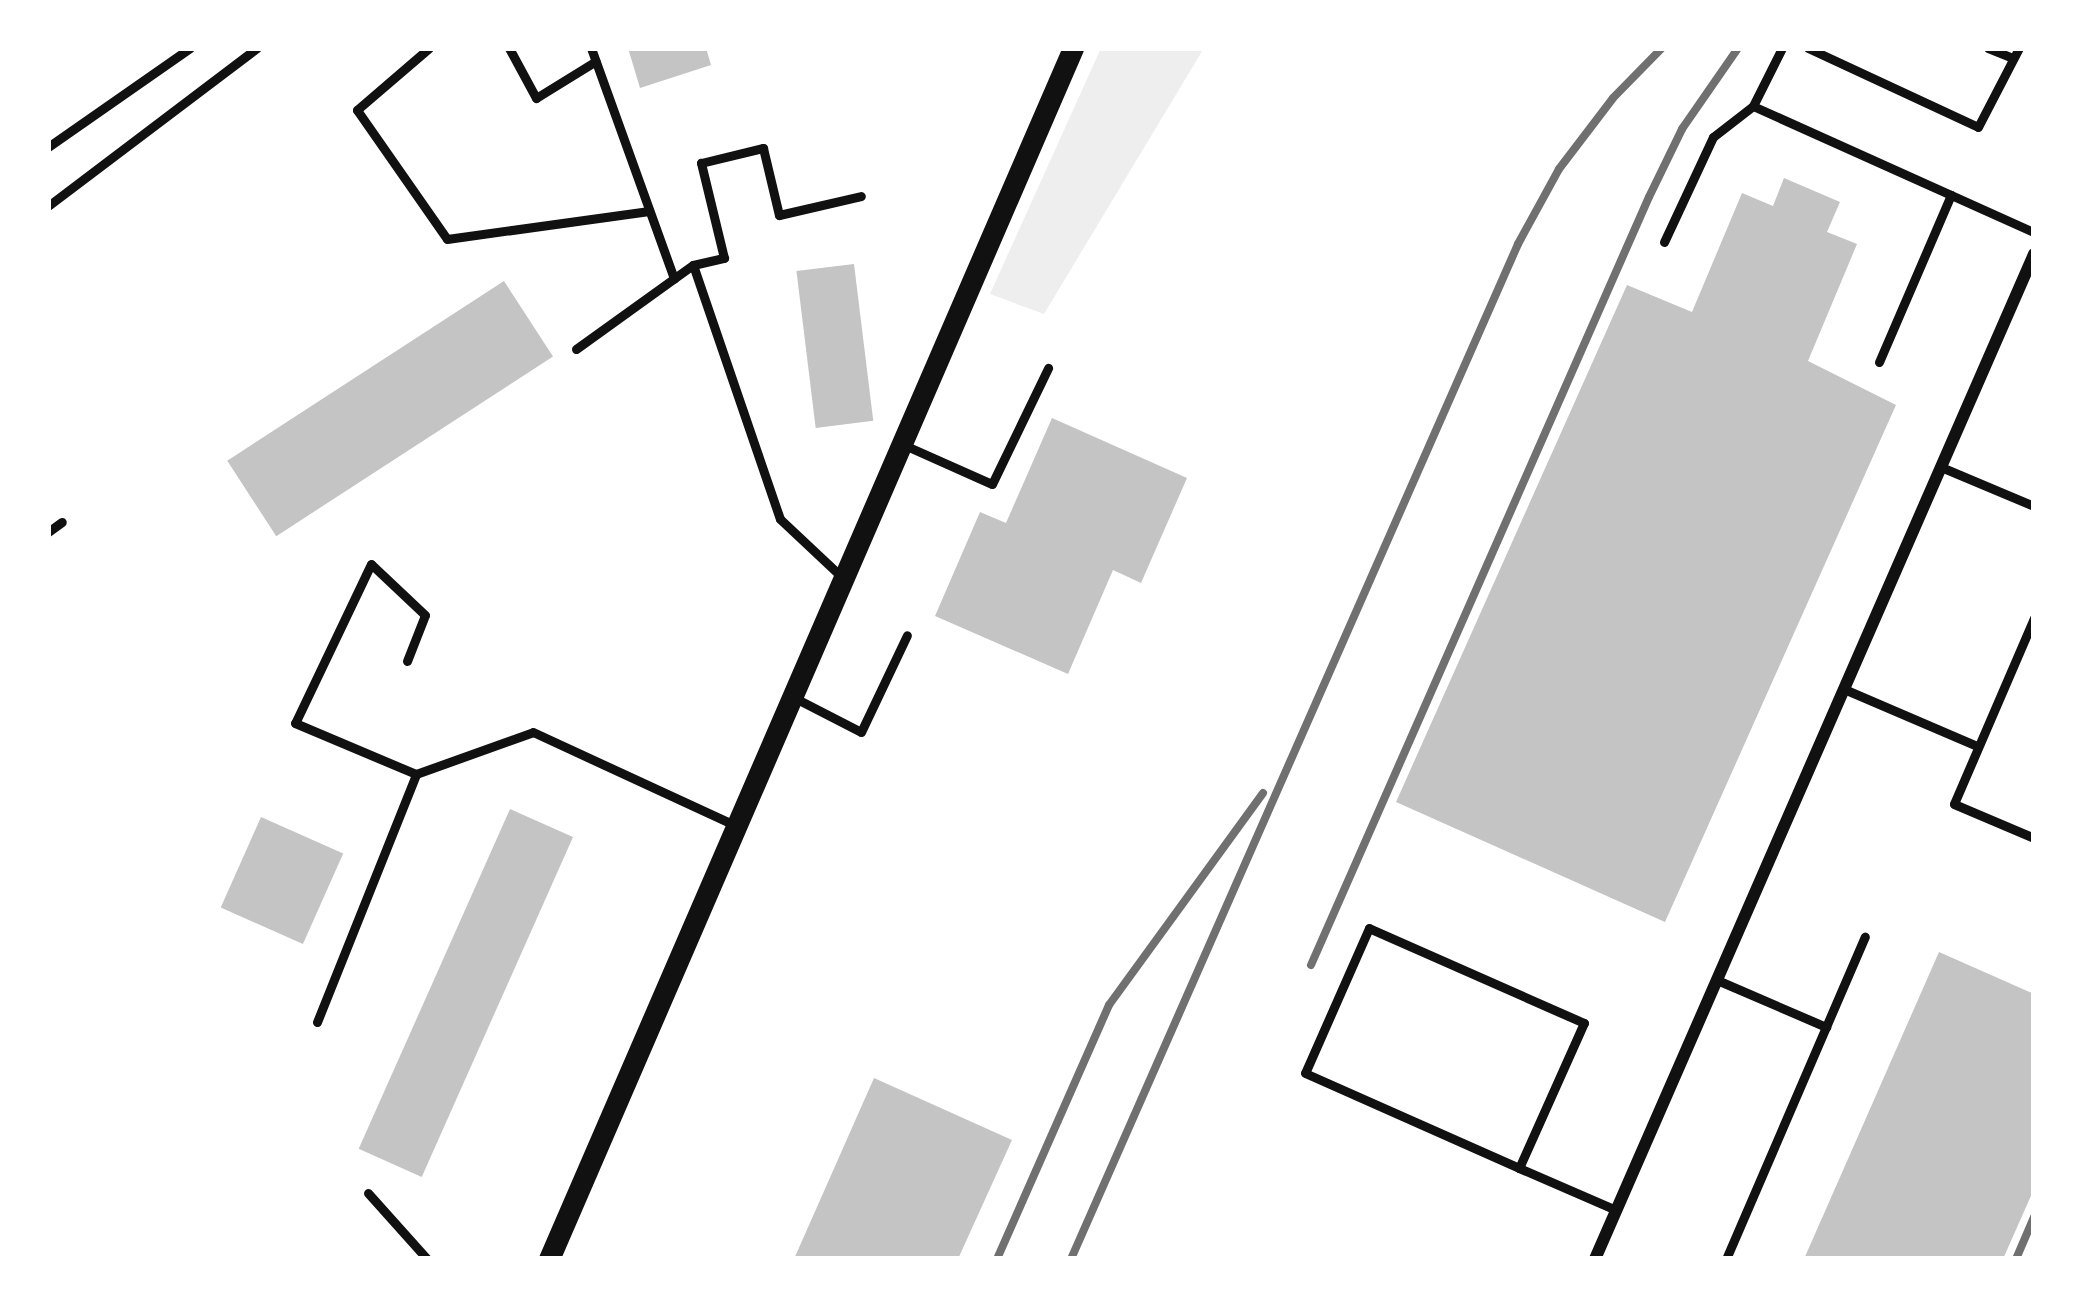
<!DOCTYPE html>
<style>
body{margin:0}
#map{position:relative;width:2082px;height:1307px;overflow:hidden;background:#fff;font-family:Figtree,sans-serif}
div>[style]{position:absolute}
.green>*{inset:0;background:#eee}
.building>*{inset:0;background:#c4c4c4;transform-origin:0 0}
.service>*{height:9px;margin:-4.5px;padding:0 4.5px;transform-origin:4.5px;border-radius:4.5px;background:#111}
.minor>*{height:12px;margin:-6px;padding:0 6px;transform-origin:6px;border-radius:6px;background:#111}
.tertiary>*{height:21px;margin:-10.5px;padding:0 10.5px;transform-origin:10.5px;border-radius:10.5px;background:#111}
.rail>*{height:8px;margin:-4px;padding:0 4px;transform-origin:4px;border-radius:4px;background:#707070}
span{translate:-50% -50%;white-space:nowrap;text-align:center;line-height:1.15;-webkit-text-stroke:12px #fff;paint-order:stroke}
.frame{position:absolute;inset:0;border:51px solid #fff;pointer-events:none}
</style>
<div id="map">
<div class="green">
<i style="clip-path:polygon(1101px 48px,1204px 48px,1044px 314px,990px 294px)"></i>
</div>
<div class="building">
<i style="clip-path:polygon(628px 48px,706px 48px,711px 65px,640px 88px)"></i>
<i style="clip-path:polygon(1784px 178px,1840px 202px,1827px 232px,1857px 244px,1808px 361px,1896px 405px,1665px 922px,1396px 802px,1627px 285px,1692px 312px,1742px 193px,1773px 206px)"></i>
<i style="left:854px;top:264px;width:158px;height:58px;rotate:83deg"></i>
<i style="left:504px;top:281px;width:90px;height:330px;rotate:57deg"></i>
<i style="clip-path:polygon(1052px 418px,1187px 478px,1141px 583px,1113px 570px,1068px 674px,935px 616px,980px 512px,1006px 523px)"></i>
<i style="left:510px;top:809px;width:69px;height:372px;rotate:24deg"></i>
<i style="left:261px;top:817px;width:90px;height:99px;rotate:24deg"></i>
<i style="clip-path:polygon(1939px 952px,2034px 994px,2034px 1189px,2003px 1259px,1804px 1259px)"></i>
<i style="clip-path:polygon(874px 1078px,1012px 1140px,958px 1259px,794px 1259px)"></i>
</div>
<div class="service">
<i style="left:429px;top:48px;width:95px;rotate:139.3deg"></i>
<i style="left:357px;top:110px;width:157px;rotate:55.1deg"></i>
<i style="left:447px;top:239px;width:204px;rotate:-7.9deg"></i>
<i style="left:509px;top:48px;width:57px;rotate:61.6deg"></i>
<i style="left:536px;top:98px;width:70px;rotate:-31.7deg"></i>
<i style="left:591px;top:48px;width:245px;rotate:70.2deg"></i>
<i style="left:1782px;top:48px;width:65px;rotate:116.6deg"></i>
<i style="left:1753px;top:106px;width:308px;rotate:24.2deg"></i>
<i style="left:1808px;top:48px;width:187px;rotate:24.9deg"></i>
<i style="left:1978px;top:127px;width:89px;rotate:-62.6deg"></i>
<i style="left:1988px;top:48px;width:27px;rotate:22deg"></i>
<i style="left:48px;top:147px;width:173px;rotate:-34.9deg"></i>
<i style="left:48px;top:206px;width:262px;rotate:-37.1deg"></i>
<i style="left:1664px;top:242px;width:116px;rotate:-65deg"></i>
<i style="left:1713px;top:137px;width:51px;rotate:-37.8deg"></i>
<i style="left:693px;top:265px;width:32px;rotate:-13deg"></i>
<i style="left:724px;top:258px;width:98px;rotate:-103.6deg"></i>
<i style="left:701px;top:163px;width:64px;rotate:-13.6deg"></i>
<i style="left:763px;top:148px;width:69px;rotate:76.6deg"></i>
<i style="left:779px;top:215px;width:84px;rotate:-13deg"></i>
<i style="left:576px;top:349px;width:144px;rotate:-35.7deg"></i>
<i style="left:693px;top:265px;width:268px;rotate:71.1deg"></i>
<i style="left:780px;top:519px;width:88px;rotate:43.2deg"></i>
<i style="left:1879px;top:362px;width:182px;rotate:-66.7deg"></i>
<i style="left:902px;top:444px;width:98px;rotate:24deg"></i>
<i style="left:992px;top:484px;width:129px;rotate:-64.2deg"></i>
<i style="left:1941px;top:467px;width:101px;rotate:22.8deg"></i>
<i style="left:48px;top:532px;width:17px;rotate:-36deg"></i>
<i style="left:2034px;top:618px;width:202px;rotate:113.3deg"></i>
<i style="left:1954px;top:804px;width:87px;rotate:23deg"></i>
<i style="left:407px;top:661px;width:49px;rotate:-68.6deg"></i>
<i style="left:425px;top:615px;width:74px;rotate:-136.6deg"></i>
<i style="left:371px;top:564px;width:176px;rotate:115.5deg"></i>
<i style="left:295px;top:723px;width:131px;rotate:22.9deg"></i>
<i style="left:1844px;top:689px;width:145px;rotate:23.2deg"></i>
<i style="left:793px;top:697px;width:76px;rotate:27.2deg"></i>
<i style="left:861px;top:732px;width:107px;rotate:-64.6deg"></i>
<i style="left:1717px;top:980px;width:119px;rotate:23.3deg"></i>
<i style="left:317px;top:1022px;width:267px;rotate:-68.2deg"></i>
<i style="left:416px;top:774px;width:124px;rotate:-19.7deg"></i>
<i style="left:533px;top:732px;width:224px;rotate:24.8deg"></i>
<i style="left:1519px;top:1168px;width:159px;rotate:-65.9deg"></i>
<i style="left:1584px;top:1023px;width:235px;rotate:-156.2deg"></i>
<i style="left:1369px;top:928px;width:158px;rotate:113.8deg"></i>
<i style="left:1305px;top:1073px;width:234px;rotate:23.9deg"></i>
<i style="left:1519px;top:1168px;width:106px;rotate:23.4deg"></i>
<i style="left:368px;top:1193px;width:89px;rotate:48.2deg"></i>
<i style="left:1726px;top:1259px;width:351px;rotate:-66.7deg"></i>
</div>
<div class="minor">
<i style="left:1595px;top:1259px;width:1097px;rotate:-66.4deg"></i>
</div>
<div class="tertiary">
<i style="left:549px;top:1259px;width:1320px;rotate:-66.6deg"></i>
</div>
<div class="rail">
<i style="left:1311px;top:965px;width:839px;rotate:-66.25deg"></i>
<i style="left:1649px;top:197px;width:76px;rotate:-64.1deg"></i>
<i style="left:1682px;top:129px;width:98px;rotate:-55.3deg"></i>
<i style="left:997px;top:1259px;width:278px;rotate:-66.2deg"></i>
<i style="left:1109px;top:1005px;width:262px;rotate:-54deg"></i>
<i style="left:1071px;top:1259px;width:1109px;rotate:-66.23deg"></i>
<i style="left:1518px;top:244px;width:85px;rotate:-61.3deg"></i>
<i style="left:1559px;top:169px;width:89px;rotate:-52.7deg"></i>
<i style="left:1613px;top:98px;width:70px;rotate:-45.6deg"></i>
<i style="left:2016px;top:1259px;width:46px;rotate:-66.8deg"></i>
</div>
<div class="frame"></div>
</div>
